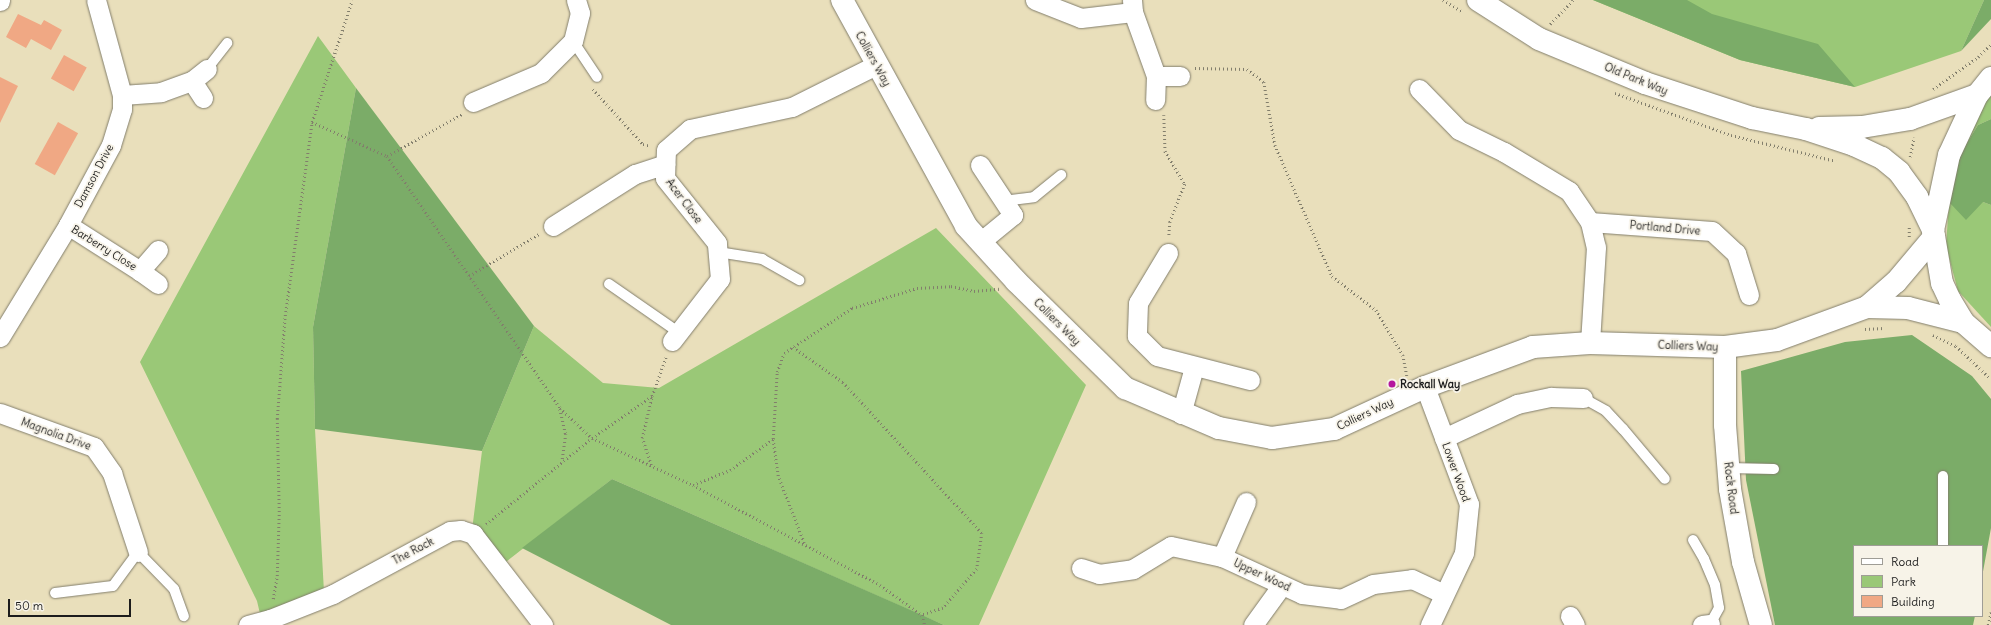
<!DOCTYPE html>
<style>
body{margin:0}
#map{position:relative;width:1991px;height:625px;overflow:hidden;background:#e9dfbb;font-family:Delius,sans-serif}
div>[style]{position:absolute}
.green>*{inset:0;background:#9ac877}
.forest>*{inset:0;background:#7bac68}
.building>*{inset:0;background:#f0a884;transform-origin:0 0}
.path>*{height:2.5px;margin-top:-1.25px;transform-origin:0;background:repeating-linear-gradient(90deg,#827e6c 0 1px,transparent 0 4px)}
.roads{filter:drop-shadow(0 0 1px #827e6c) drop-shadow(0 0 1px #827e6c)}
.service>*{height:10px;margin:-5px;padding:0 5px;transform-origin:5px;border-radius:5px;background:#fff}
.minor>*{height:19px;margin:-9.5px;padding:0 9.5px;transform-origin:9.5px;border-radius:9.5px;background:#fff}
.tertiary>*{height:22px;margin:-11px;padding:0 11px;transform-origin:11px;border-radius:11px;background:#fff}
.secondary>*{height:22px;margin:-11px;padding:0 11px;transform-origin:11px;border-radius:11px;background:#fff}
.dots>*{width:11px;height:11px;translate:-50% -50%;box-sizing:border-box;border:2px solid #f7f3e8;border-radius:50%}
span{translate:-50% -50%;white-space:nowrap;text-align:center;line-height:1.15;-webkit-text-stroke:3.5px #f7f3e8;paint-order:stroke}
.street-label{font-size:11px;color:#1c1c1c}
.poi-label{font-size:11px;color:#1c1c1c;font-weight:700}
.left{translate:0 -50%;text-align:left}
.legend{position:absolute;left:1853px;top:545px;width:130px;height:72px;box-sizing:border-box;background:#f7f3e8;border:1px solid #9f9d96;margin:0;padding:5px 7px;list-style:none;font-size:12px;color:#1c1c1c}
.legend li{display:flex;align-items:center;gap:8px;height:20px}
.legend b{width:20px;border:1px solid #9f9d96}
.scale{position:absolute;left:8px;top:599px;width:123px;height:18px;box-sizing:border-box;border:2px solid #1c1c1c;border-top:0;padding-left:5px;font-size:12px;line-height:14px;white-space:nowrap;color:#1c1c1c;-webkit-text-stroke:3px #f7f3e8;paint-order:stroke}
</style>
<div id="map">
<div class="green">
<i style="clip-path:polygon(1593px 0,1984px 0,1961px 51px,1855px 87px,1740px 60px)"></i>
<i style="clip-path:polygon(318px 36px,356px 88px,313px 327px,315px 429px,324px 592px,261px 618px,257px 601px,140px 362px)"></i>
<i style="clip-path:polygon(1991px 89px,1991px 119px,1978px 125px,1957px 159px)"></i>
<i style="clip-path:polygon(1949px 202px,1983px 202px,1991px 205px,1991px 327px,1958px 291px,1946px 246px)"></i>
<i style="clip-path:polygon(936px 228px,1086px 385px,979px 625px,944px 625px,612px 479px,493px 572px,470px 546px,482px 451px,534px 326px,603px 383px,659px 388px)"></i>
</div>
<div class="forest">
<i style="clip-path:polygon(1593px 0,1687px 0,1712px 14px,1818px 44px,1855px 87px,1740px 60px)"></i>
<i style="clip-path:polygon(1984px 0,1991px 0,1991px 19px,1961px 51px)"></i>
<i style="clip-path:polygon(356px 88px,534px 326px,482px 451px,315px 429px,313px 327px)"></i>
<i style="clip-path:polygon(1991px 119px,1991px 205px,1983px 202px,1966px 220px,1949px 202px,1957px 159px,1978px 125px)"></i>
<i style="clip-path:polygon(1912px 335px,1972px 376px,1991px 399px,1991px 528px,1982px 577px,1982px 546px,1854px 546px,1854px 616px,1975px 616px,1973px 625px,1775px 625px,1746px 480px,1741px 371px,1845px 342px)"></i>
<i style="clip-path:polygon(612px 479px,922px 615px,944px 625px,671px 625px,522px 548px)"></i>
</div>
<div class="building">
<i style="clip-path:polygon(18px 14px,41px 25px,44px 20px,62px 30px,51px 50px,31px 39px,26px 48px,6px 37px)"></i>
<i style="left:64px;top:55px;width:26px;height:27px;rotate:29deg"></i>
<i style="clip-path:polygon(0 77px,18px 86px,0 123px)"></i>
<i style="left:58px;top:122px;width:23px;height:48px;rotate:29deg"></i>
</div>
<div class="path">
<i style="left:1443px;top:0;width:23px;rotate:31deg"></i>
<i style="left:1550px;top:24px;width:33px;rotate:-46deg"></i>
<i style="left:1195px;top:68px;width:52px;rotate:1.1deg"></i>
<i style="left:1247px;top:69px;width:21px;rotate:37deg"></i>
<i style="left:1264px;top:82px;width:64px;rotate:80.1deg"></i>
<i style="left:1275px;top:145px;width:143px;rotate:66.5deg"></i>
<i style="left:1332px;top:276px;width:56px;rotate:37.7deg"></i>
<i style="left:1376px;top:310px;width:52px;rotate:59deg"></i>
<i style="left:1403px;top:355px;width:21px;rotate:79deg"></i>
<i style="left:593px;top:89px;width:74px;rotate:47.7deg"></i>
<i style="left:643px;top:144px;width:7px;rotate:16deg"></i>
<i style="left:1933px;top:89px;width:55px;rotate:-35.4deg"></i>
<i style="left:1978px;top:57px;width:18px;rotate:-45deg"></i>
<i style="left:1615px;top:93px;width:123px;rotate:19.9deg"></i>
<i style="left:1731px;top:135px;width:108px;rotate:13.9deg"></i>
<i style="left:1164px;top:115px;width:36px;rotate:88deg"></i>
<i style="left:1165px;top:151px;width:39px;rotate:59deg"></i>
<i style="left:1185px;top:184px;width:41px;rotate:111.5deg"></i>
<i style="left:1170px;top:222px;width:15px;rotate:94deg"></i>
<i style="left:312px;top:122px;width:82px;rotate:24.4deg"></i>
<i style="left:387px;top:156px;width:306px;rotate:55.5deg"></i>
<i style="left:560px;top:408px;width:44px;rotate:43.2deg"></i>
<i style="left:592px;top:438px;width:111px;rotate:25deg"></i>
<i style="left:693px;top:485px;width:212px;rotate:28.1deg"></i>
<i style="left:880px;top:585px;width:52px;rotate:35.5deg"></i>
<i style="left:922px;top:615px;width:10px;rotate:73deg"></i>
<i style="left:387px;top:156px;width:86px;rotate:-29.2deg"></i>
<i style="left:1910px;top:157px;width:20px;rotate:-79deg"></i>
<i style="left:1909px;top:237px;width:11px;rotate:-90deg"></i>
<i style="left:469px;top:276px;width:82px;rotate:-31deg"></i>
<i style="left:1865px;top:329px;width:19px;rotate:-3deg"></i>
<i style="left:1933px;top:335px;width:25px;rotate:26deg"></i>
<i style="left:1956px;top:346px;width:48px;rotate:43.3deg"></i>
<i style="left:793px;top:347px;width:61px;rotate:35deg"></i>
<i style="left:843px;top:382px;width:205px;rotate:47.4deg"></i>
<i style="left:982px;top:533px;width:36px;rotate:98deg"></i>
<i style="left:977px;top:569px;width:52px;rotate:131.1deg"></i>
<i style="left:943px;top:608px;width:22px;rotate:162deg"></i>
<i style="left:560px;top:409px;width:26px;rotate:77deg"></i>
<i style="left:566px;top:434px;width:28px;rotate:98deg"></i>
<i style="left:651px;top:465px;width:28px;rotate:-108deg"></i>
<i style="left:642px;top:438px;width:43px;rotate:-76.6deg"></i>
<i style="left:693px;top:485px;width:40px;rotate:-22deg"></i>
<i style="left:730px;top:470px;width:53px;rotate:-35.8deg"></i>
<i style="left:486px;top:524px;width:136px;rotate:-39.1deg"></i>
<i style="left:592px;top:438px;width:73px;rotate:-35deg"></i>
<i style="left:652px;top:396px;width:41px;rotate:-70.3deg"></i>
<i style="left:804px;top:543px;width:72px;rotate:-111.2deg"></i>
<i style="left:778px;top:476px;width:37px;rotate:-98deg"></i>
<i style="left:773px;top:439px;width:67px;rotate:-86.6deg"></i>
<i style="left:777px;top:372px;width:20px;rotate:-70deg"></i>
<i style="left:784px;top:353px;width:82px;rotate:-33.5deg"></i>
<i style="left:852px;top:308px;width:68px;rotate:-17.1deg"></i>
<i style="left:917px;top:288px;width:34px;rotate:-3deg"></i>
<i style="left:951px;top:286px;width:24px;rotate:12deg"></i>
<i style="left:974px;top:291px;width:25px;rotate:-5deg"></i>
<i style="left:273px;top:599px;width:23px;rotate:-80deg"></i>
<i style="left:277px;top:576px;width:64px;rotate:-88.2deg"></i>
<i style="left:279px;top:512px;width:93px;rotate:-91.2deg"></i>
<i style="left:277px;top:419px;width:103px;rotate:-85.6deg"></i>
<i style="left:285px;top:316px;width:196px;rotate:-82.1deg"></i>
<i style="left:312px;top:122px;width:128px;rotate:-71.8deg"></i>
<i style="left:1988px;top:625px;width:13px;rotate:-77deg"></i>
</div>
<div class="roads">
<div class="service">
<i style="left:573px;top:41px;width:43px;rotate:56.3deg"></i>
<i style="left:207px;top:69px;width:33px;rotate:-52deg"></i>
<i style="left:1003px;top:201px;width:31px;rotate:-7deg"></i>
<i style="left:1034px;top:197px;width:35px;rotate:-39deg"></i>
<i style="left:718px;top:252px;width:45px;rotate:9deg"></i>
<i style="left:762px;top:259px;width:43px;rotate:29.6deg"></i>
<i style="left:609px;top:284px;width:84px;rotate:34.8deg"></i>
<i style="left:1583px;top:398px;width:26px;rotate:29deg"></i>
<i style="left:1606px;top:411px;width:25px;rotate:47deg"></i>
<i style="left:1623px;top:429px;width:65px;rotate:50deg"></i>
<i style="left:1728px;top:468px;width:46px;rotate:1.2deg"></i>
<i style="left:1693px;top:540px;width:22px;rotate:60deg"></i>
<i style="left:1704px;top:559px;width:28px;rotate:67deg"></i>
<i style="left:1715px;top:585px;width:23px;rotate:80deg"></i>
<i style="left:1719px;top:608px;width:18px;rotate:119deg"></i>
<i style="left:1943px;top:546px;width:70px;rotate:-90deg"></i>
<i style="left:55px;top:593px;width:58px;rotate:-6.9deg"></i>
<i style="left:113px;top:586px;width:42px;rotate:-53.7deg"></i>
<i style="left:138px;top:552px;width:52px;rotate:45.8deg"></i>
<i style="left:174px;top:589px;width:29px;rotate:70deg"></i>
</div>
<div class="minor">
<i style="left:1035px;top:0;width:49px;rotate:21.4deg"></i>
<i style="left:1081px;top:18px;width:52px;rotate:-6.6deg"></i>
<i style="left:1132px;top:0;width:12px;rotate:85deg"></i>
<i style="left:1133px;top:12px;width:68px;rotate:70.2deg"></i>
<i style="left:1156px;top:76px;width:24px;rotate:92deg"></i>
<i style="left:0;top:1px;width:1px;rotate:-90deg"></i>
<i style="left:1156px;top:76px;width:24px"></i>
<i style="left:1419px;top:89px;width:57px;rotate:45.7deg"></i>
<i style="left:1459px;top:130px;width:50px;rotate:26.1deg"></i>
<i style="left:1504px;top:152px;width:76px;rotate:31deg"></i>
<i style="left:1569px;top:191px;width:37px;rotate:56deg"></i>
<i style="left:1590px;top:222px;width:26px;rotate:77deg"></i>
<i style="left:1596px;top:247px;width:96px;rotate:93.6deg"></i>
<i style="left:122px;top:95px;width:39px;rotate:-4deg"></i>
<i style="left:161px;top:92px;width:33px;rotate:-20deg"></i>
<i style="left:203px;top:98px;width:20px;rotate:-123deg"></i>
<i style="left:192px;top:81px;width:19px;rotate:-39deg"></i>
<i style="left:473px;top:102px;width:74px;rotate:-23.1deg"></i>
<i style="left:541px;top:73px;width:45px;rotate:-45deg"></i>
<i style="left:573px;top:41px;width:29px;rotate:-76deg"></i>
<i style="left:580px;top:13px;width:14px;rotate:-107deg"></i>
<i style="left:980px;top:165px;width:60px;rotate:56.6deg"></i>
<i style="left:1013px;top:215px;width:43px;rotate:140.7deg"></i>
<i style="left:1590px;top:222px;width:122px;rotate:4.2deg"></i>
<i style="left:1712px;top:231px;width:33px;rotate:43deg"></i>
<i style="left:1736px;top:253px;width:44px;rotate:72.8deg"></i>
<i style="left:68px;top:225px;width:85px;rotate:32.6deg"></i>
<i style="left:553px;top:226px;width:97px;rotate:-32.4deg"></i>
<i style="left:635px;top:174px;width:32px;rotate:-18deg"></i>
<i style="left:158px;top:250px;width:28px;rotate:131deg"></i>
<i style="left:140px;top:271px;width:22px;rotate:36deg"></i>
<i style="left:1168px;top:253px;width:58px;rotate:121deg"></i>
<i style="left:1138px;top:303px;width:33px;rotate:92deg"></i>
<i style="left:1137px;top:336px;width:28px;rotate:45deg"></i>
<i style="left:1157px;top:356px;width:96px;rotate:14.5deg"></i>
<i style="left:0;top:337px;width:131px;rotate:-58.7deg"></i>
<i style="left:68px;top:225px;width:91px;rotate:-61.7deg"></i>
<i style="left:111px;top:145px;width:38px;rotate:-73deg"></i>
<i style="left:122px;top:109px;width:14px;rotate:-90deg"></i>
<i style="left:122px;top:95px;width:98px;rotate:-105.3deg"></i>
<i style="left:672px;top:341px;width:78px;rotate:-52.3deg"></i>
<i style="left:720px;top:279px;width:36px;rotate:-95deg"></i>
<i style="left:717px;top:243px;width:83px;rotate:-128.7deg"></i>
<i style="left:665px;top:178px;width:28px;rotate:-88deg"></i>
<i style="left:666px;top:150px;width:32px;rotate:-41deg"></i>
<i style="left:690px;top:129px;width:104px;rotate:-12.2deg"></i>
<i style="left:792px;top:107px;width:94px;rotate:-26.6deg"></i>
<i style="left:1425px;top:387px;width:125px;rotate:69.4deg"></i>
<i style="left:1469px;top:504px;width:49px;rotate:95.8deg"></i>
<i style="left:1464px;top:553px;width:80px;rotate:115.3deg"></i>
<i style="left:0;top:413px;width:100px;rotate:19.9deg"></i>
<i style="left:94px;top:447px;width:32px;rotate:55deg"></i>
<i style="left:112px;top:473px;width:83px;rotate:71.8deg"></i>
<i style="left:1181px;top:414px;width:49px;rotate:-74.5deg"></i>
<i style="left:1444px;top:438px;width:81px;rotate:-25deg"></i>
<i style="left:1517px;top:404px;width:35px;rotate:-12deg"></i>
<i style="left:1551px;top:397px;width:32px;rotate:2deg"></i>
<i style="left:1222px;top:557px;width:60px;rotate:-66.4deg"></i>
<i style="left:1081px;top:568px;width:19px;rotate:18deg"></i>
<i style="left:1099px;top:574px;width:34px;rotate:-8deg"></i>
<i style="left:1133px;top:569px;width:44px;rotate:-31.2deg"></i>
<i style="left:1171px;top:546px;width:52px;rotate:12.2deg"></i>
<i style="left:1222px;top:557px;width:88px;rotate:24.8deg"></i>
<i style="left:1302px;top:594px;width:39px;rotate:7deg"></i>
<i style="left:1341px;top:599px;width:35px;rotate:-25deg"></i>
<i style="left:1373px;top:584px;width:39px;rotate:-7deg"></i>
<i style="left:1412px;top:579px;width:35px;rotate:25deg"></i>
<i style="left:1570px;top:616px;width:10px;rotate:61deg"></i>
<i style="left:248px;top:625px;width:23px;rotate:-15deg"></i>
<i style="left:270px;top:619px;width:68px;rotate:-21.6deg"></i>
<i style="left:333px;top:594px;width:133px;rotate:-28.3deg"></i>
<i style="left:450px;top:531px;width:11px;rotate:-5deg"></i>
<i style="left:461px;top:530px;width:13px;rotate:18deg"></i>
<i style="left:473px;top:534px;width:115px;rotate:52.4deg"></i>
<i style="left:1253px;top:625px;width:49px;rotate:-54.1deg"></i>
<i style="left:1702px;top:625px;width:8px;rotate:-7deg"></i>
</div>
<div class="tertiary">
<i style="left:842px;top:0;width:258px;rotate:61.2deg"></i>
<i style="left:966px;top:226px;width:74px;rotate:47.7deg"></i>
<i style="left:1016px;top:281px;width:153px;rotate:44.5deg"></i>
<i style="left:1125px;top:388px;width:102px;rotate:23.1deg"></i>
<i style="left:1219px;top:428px;width:54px;rotate:10.7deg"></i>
<i style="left:1272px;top:438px;width:63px;rotate:-8.3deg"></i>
<i style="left:1334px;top:429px;width:100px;rotate:-24.8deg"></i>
<i style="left:1425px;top:387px;width:115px;rotate:-20.3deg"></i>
<i style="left:1533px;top:347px;width:57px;rotate:-4deg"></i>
<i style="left:1590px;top:343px;width:135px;rotate:1.7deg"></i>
<i style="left:1725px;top:347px;width:52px;rotate:-7.7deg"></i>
<i style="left:1777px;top:340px;width:96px;rotate:-20.1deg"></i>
<i style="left:1867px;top:307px;width:38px;rotate:-41deg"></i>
<i style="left:1896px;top:282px;width:59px;rotate:-49.8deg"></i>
<i style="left:1867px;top:307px;width:41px;rotate:1.4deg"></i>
<i style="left:1908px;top:308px;width:57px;rotate:14.3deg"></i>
<i style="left:1725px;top:347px;width:78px;rotate:90deg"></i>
<i style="left:1725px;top:425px;width:64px;rotate:85.5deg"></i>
<i style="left:1730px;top:489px;width:74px;rotate:79.9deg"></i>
<i style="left:1743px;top:562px;width:66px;rotate:74.1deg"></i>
</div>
<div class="secondary">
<i style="left:1478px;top:0;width:72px;rotate:32.6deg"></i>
<i style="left:1539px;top:39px;width:115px;rotate:22.5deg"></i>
<i style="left:1645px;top:83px;width:113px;rotate:18.1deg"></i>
<i style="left:1752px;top:118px;width:55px;rotate:11.5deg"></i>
<i style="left:1806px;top:129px;width:51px;rotate:18.4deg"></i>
<i style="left:1854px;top:145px;width:31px;rotate:25deg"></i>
<i style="left:1882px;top:158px;width:22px;rotate:39deg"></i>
<i style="left:1899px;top:172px;width:31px;rotate:54deg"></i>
<i style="left:1917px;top:197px;width:37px;rotate:64deg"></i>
<i style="left:1991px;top:78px;width:22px;rotate:129deg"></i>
<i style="left:1977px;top:95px;width:66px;rotate:115deg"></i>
<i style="left:1949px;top:155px;width:77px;rotate:102deg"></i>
<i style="left:1933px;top:230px;width:54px;rotate:80.4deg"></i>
<i style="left:1942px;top:283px;width:19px;rotate:65deg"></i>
<i style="left:1950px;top:300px;width:26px;rotate:59deg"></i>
<i style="left:1963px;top:322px;width:37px;rotate:41deg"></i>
<i style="left:1819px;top:128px;width:43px;rotate:-1.3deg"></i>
<i style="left:1862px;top:127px;width:49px;rotate:-9.5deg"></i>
<i style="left:1910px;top:119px;width:71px;rotate:-19.7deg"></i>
</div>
</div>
<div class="dots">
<i style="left:1392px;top:384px;background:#b5179e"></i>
</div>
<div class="street-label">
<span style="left:873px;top:59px;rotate:61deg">Colliers Way</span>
<span style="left:1636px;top:79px;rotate:22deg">Old Park Way</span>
<span style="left:94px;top:176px;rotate:-62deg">Damson Drive</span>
<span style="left:684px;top:201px;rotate:53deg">Acer Close</span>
<span style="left:1665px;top:228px;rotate:5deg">Portland Drive</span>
<span style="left:104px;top:248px;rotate:32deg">Barberry Close</span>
<span style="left:1057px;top:322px;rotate:45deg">Colliers Way</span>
<span style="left:1688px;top:346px;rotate:2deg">Colliers Way</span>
<span style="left:1365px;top:414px;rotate:-25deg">Colliers Way</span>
<span style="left:56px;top:434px;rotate:20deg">Magnolia Drive</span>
<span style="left:1456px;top:472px;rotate:70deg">Lower Wood</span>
<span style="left:1731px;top:488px;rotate:83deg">Rock Road</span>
<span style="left:413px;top:551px;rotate:-28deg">The Rock</span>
<span style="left:1262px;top:575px;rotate:25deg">Upper Wood</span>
</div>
<div class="poi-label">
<span class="left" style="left:1400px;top:384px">Rockall Way</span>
</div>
<ul class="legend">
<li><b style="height:5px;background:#fff"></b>Road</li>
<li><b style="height:11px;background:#9ac877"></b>Park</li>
<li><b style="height:11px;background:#f0a884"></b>Building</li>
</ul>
<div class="scale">50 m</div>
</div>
